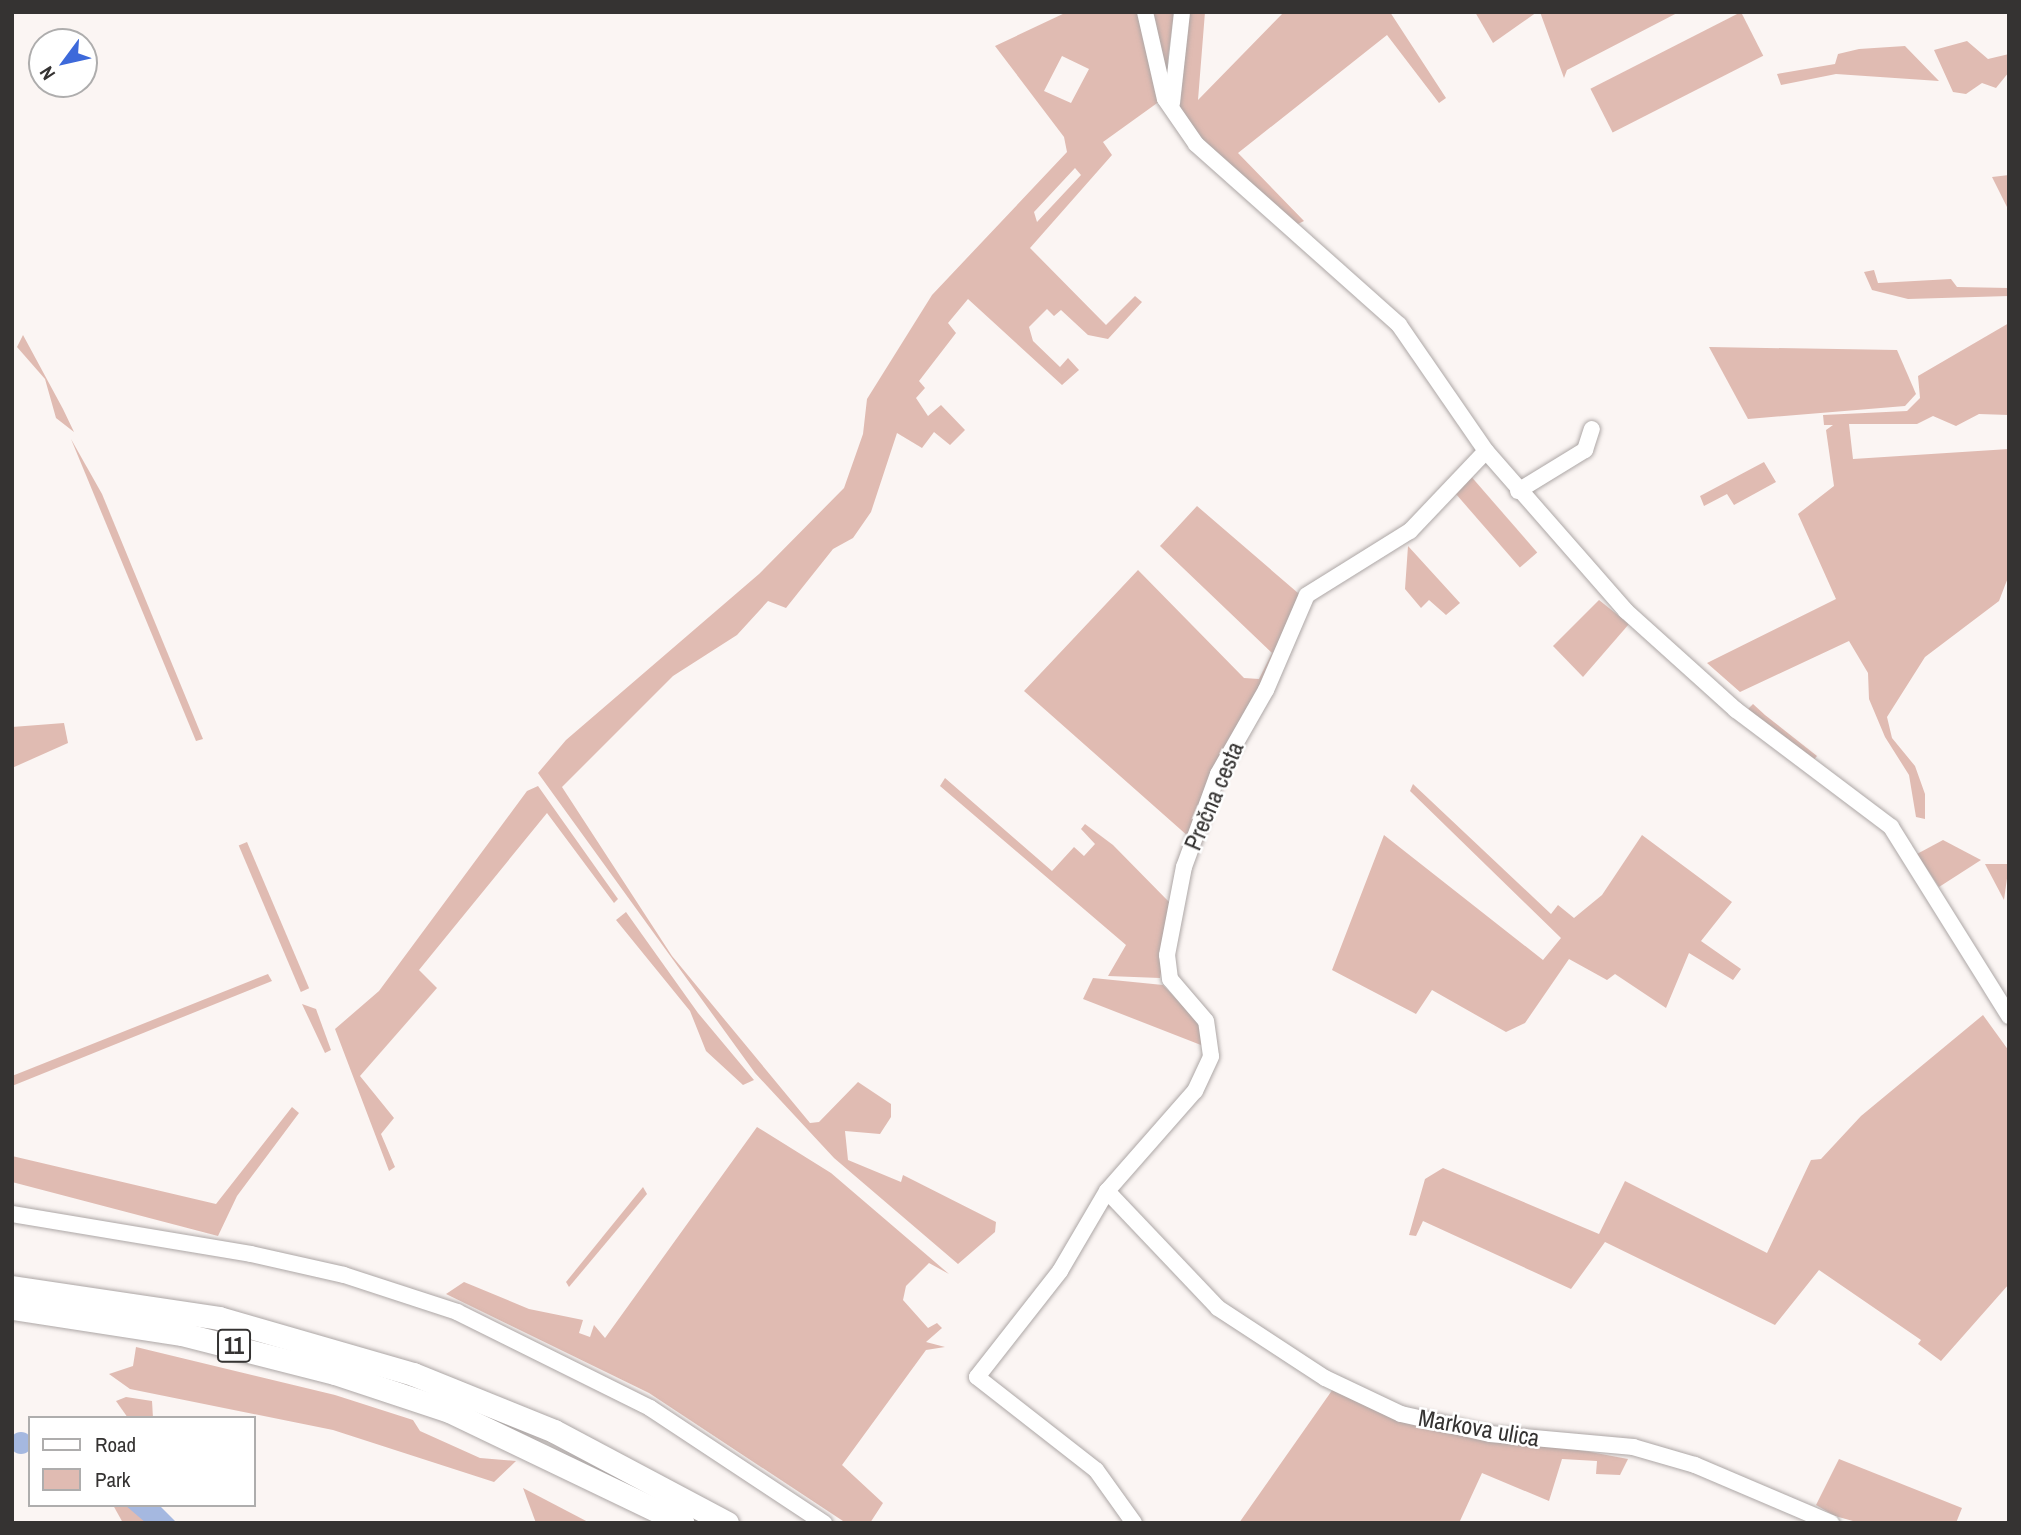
<!DOCTYPE html>
<meta charset="utf-8">
<style>
body{margin:0}
#map{position:relative;width:2021px;height:1535px;overflow:hidden;background:#fbf5f3;font-family:"Archivo Narrow",sans-serif}
div>[style]{position:absolute}
.green>*{inset:0;background:#e0bbb2;transform-origin:0 0}
.water>*{inset:0;background:#a5b8e0}
.round{border-radius:50%}
.roads{filter:drop-shadow(0 0 2px #ada7a6) drop-shadow(0 0 2px #ada7a6)}
.minor>*{height:16px;margin:-8px;padding:0 8px;transform-origin:8px;border-radius:8px;background:#fff}
.highway>*{height:23px;margin:-11.5px;padding:0 11.5px;transform-origin:11.5px;border-radius:11.5px;background:#fff}
span{translate:-50% -50%;white-space:nowrap;text-align:center;line-height:1.15;-webkit-text-stroke:5px #fff;paint-order:stroke}
.shield-label span{padding:2px 5px;background:#fff;border:2px solid;border-radius:5px;-webkit-text-stroke-width:0}
.shield-label{font-size:23px;color:#353332;font-weight:700}
.street-label{font-size:24px;color:#353332}
.frame{position:absolute;inset:0;border:14px solid #353332;pointer-events:none}
.legend{position:absolute;left:28px;top:1416px;width:228px;height:91px;box-sizing:border-box;background:#fff;border:2px solid #aeadad;margin:0;padding:9px 12px;list-style:none;font-size:21px;color:#353332}
.legend li{display:flex;align-items:center;gap:14px;height:35px}
.legend b{width:35px;border:2px solid #aeadad}
.north{position:absolute;left:28px;top:28px;width:70px;height:70px;box-sizing:border-box;background:#fff;border:2px solid #aeadad;border-radius:50%;rotate:237deg;font-size:19px;font-weight:700;line-height:28px;text-align:center;color:#353332}
.north::after{content:'';display:block;margin:auto;width:24px;height:32px;background:#3d69da;clip-path:polygon(50% 0,100% 100%,50% 72%,0 100%)}
</style>
<div id="map">
<div class="green">
<i style="clip-path:polygon(evenodd,1067px 12px,1138px 12px,1160px 101px,1103px 142px,1112px 155px,1030px 248px,1106px 325px,1135px 296px,1142px 302px,1108px 339px,1088px 335px,1061px 310px,1054px 316px,1047px 309px,1029px 327px,1033px 341px,1060px 367px,1068px 358px,1079px 370px,1062px 385px,968px 299px,948px 323px,956px 333px,919px 381px,925px 388px,916px 398px,928px 416px,941px 405px,965px 430px,950px 445px,934px 432px,922px 448px,897px 433px,871px 512px,853px 538px,833px 549px,786px 608px,768px 601px,737px 635px,673px 676px,562px 787px,672px 956px,810px 1123px,819px 1122px,858px 1082px,891px 1104px,891px 1117px,880px 1134px,845px 1131px,848px 1160px,901px 1182px,903px 1175px,996px 1222px,995px 1232px,958px 1264px,834px 1158px,755px 1073px,538px 773px,566px 740px,759px 574px,844px 488px,863px 434px,867px 399px,932px 295px,1067px 152px,1064px 137px,995px 46px,1067px 12px,1062px 56px,1089px 69px,1071px 103px,1044px 91px,1062px 56px,1067px 12px,1075px 168px,1081px 175px,1037px 222px,1034px 212px,1075px 168px)"></i>
<i style="clip-path:polygon(1153px 12px,1174px 12px,1166px 74px,1155px 19px)"></i>
<i style="clip-path:polygon(1188px 12px,1205px 12px,1198px 100px,1284px 12px,1390px 12px,1446px 98px,1439px 103px,1387px 35px,1238px 153px,1304px 221px,1292px 227px,1200px 140px,1178px 106px)"></i>
<i style="clip-path:polygon(1475px 12px,1537px 12px,1493px 43px)"></i>
<i style="clip-path:polygon(1540px 12px,1679px 12px,1567px 70px,1564px 78px)"></i>
<i style="left:1741px;top:12px;width:49px;height:169px;rotate:63deg"></i>
<i style="clip-path:polygon(1967px 41px,1988px 59px,2009px 54px,2009px 72px,1996px 88px,1982px 83px,1966px 94px,1953px 92px,1934px 50px)"></i>
<i style="clip-path:polygon(1905px 46px,1939px 81px,1836px 74px,1781px 85px,1777px 74px,1835px 64px,1838px 54px,1859px 49px)"></i>
<i style="clip-path:polygon(2009px 175px,2009px 211px,1992px 177px)"></i>
<i style="clip-path:polygon(1874px 270px,1878px 283px,1951px 279px,1957px 287px,2009px 288px,2009px 296px,1908px 299px,1872px 290px,1864px 272px)"></i>
<i style="clip-path:polygon(2009px 323px,2009px 415px,1979px 414px,1956px 426px,1933px 416px,1917px 424px,1849px 424px,1853px 459px,2009px 449px,2009px 575px,1999px 601px,1925px 657px,1887px 717px,1892px 738px,1915px 766px,1925px 794px,1925px 819px,1916px 817px,1909px 775px,1885px 737px,1869px 699px,1868px 673px,1849px 641px,1740px 692px,1707px 663px,1836px 599px,1798px 514px,1834px 486px,1826px 430px,1833px 425px,1824px 425px,1823px 415px,1907px 411px,1920px 398px,1918px 376px)"></i>
<i style="clip-path:polygon(23px 335px,63px 409px,74px 432px,56px 418px,45px 379px,17px 347px)"></i>
<i style="clip-path:polygon(1709px 347px,1897px 350px,1916px 394px,1905px 406px,1748px 419px)"></i>
<i style="clip-path:polygon(71px 439px,102px 494px,203px 739px,196px 741px)"></i>
<i style="clip-path:polygon(1764px 462px,1776px 482px,1734px 505px,1727px 494px,1704px 506px,1700px 496px)"></i>
<i style="left:1469px;top:474px;width:104px;height:23px;rotate:49deg"></i>
<i style="clip-path:polygon(1197px 506px,1298px 593px,1307px 589px,1262px 687px,1231px 736px,1189px 837px,1024px 691px,1138px 570px,1244px 678px,1259px 679px,1272px 653px,1160px 546px)"></i>
<i style="clip-path:polygon(1408px 546px,1460px 603px,1446px 615px,1429px 600px,1421px 608px,1405px 589px)"></i>
<i style="clip-path:polygon(1599px 600px,1629px 624px,1583px 677px,1553px 646px)"></i>
<i style="clip-path:polygon(1753px 704px,1765px 715px,1817px 756px,1812px 762px,1748px 709px)"></i>
<i style="clip-path:polygon(64px 723px,68px 743px,12px 768px,12px 727px)"></i>
<i style="clip-path:polygon(945px 778px,1052px 871px,1074px 847px,1084px 856px,1095px 844px,1081px 829px,1085px 824px,1113px 845px,1172px 905px,1160px 978px,1108px 976px,1126px 945px,940px 786px)"></i>
<i style="clip-path:polygon(1413px 784px,1551px 914px,1558px 905px,1574px 918px,1602px 895px,1642px 835px,1732px 902px,1701px 941px,1741px 969px,1733px 980px,1689px 953px,1666px 1008px,1615px 974px,1607px 980px,1569px 959px,1525px 1023px,1506px 1032px,1432px 990px,1416px 1014px,1332px 970px,1384px 835px,1543px 960px,1561px 938px,1410px 791px)"></i>
<i style="clip-path:polygon(538px 786px,618px 899px,614px 903px,547px 813px,419px 970px,437px 988px,360px 1076px,394px 1118px,381px 1134px,395px 1167px,389px 1171px,335px 1029px,379px 991px,527px 791px)"></i>
<i style="clip-path:polygon(1943px 840px,1981px 860px,1939px 887px,1917px 854px)"></i>
<i style="left:247px;top:842px;width:159px;height:9px;rotate:67deg"></i>
<i style="clip-path:polygon(1985px 864px,2009px 864px,2004px 900px)"></i>
<i style="clip-path:polygon(626px 912px,698px 1013px,754px 1080px,743px 1085px,706px 1051px,690px 1011px,616px 920px)"></i>
<i style="clip-path:polygon(268px 974px,272px 981px,12px 1086px,12px 1076px)"></i>
<i style="clip-path:polygon(1093px 978px,1163px 985px,1198px 1022px,1206px 1047px,1083px 999px)"></i>
<i style="clip-path:polygon(302px 1004px,316px 1009px,331px 1050px,325px 1053px)"></i>
<i style="clip-path:polygon(1983px 1015px,2009px 1051px,2009px 1284px,1941px 1361px,1918px 1344px,1921px 1340px,1819px 1270px,1775px 1325px,1605px 1242px,1571px 1289px,1423px 1221px,1416px 1236px,1409px 1235px,1425px 1179px,1443px 1168px,1599px 1234px,1625px 1181px,1767px 1253px,1811px 1160px,1821px 1159px,1861px 1116px)"></i>
<i style="clip-path:polygon(292px 1107px,299px 1113px,237px 1196px,218px 1236px,12px 1182px,12px 1156px,216px 1204px)"></i>
<i style="clip-path:polygon(757px 1127px,831px 1173px,949px 1274px,929px 1263px,906px 1286px,903px 1300px,928px 1328px,937px 1323px,942px 1328px,926px 1342px,945px 1347px,926px 1350px,842px 1465px,883px 1503px,870px 1523px,846px 1523px,649px 1393px,446px 1294px,464px 1282px,529px 1309px,583px 1320px,579px 1333px,590px 1337px,594px 1325px,605px 1338px)"></i>
<i style="clip-path:polygon(643px 1187px,647px 1194px,569px 1287px,566px 1282px)"></i>
<i style="clip-path:polygon(136px 1347px,335px 1395px,413px 1420px,420px 1431px,480px 1458px,516px 1461px,494px 1482px,333px 1430px,130px 1389px,109px 1374px,133px 1366px)"></i>
<i style="clip-path:polygon(1333px 1389px,1389px 1414px,1628px 1459px,1620px 1475px,1596px 1474px,1597px 1461px,1562px 1459px,1549px 1501px,1482px 1473px,1459px 1523px,1239px 1523px)"></i>
<i style="clip-path:polygon(126px 1397px,152px 1401px,153px 1418px,128px 1418px,116px 1401px)"></i>
<i style="clip-path:polygon(1839px 1459px,1962px 1508px,1956px 1523px,1860px 1523px,1835px 1516px,1816px 1505px)"></i>
<i style="clip-path:polygon(523px 1488px,590px 1523px,536px 1523px)"></i>
<i style="clip-path:polygon(113px 1505px,155px 1505px,172px 1523px,123px 1523px)"></i>
</div>
<div class="water">
<i class="round" style="left:10px;top:1432px;width:22px;height:22px"></i>
<i style="clip-path:polygon(125px 1505px,159px 1505px,177px 1523px,146px 1523px)"></i>
</div>
<div class="roads">
<div class="minor">
<i style="left:1145px;top:12px;width:89px;rotate:77.1deg"></i>
<i style="left:1165px;top:99px;width:55px;rotate:55.4deg"></i>
<i style="left:1196px;top:144px;width:272px;rotate:41.7deg"></i>
<i style="left:1399px;top:325px;width:153px;rotate:55.4deg"></i>
<i style="left:1486px;top:451px;width:213px;rotate:48.8deg"></i>
<i style="left:1626px;top:611px;width:148px;rotate:42deg"></i>
<i style="left:1736px;top:710px;width:194px;rotate:37deg"></i>
<i style="left:1891px;top:827px;width:223px;rotate:58deg"></i>
<i style="left:1172px;top:103px;width:92px;rotate:-83.7deg"></i>
<i style="left:1518px;top:491px;width:79px;rotate:-31.5deg"></i>
<i style="left:1585px;top:450px;width:22px;rotate:-72deg"></i>
<i style="left:1107px;top:1191px;width:161px;rotate:46.5deg"></i>
<i style="left:1218px;top:1308px;width:128px;rotate:33.2deg"></i>
<i style="left:1325px;top:1378px;width:84px;rotate:25.3deg"></i>
<i style="left:1401px;top:1414px;width:91px;rotate:12.7deg"></i>
<i style="left:1490px;top:1434px;width:144px;rotate:5.2deg"></i>
<i style="left:1633px;top:1447px;width:65px;rotate:16.2deg"></i>
<i style="left:1695px;top:1465px;width:148px;rotate:23.1deg"></i>
<i style="left:12px;top:1214px;width:242px;rotate:9.5deg"></i>
<i style="left:251px;top:1254px;width:95px;rotate:12.7deg"></i>
<i style="left:344px;top:1275px;width:119px;rotate:18.1deg"></i>
<i style="left:457px;top:1312px;width:216px;rotate:26.4deg"></i>
<i style="left:650px;top:1408px;width:209px;rotate:33.5deg"></i>
<i style="left:1134px;top:1523px;width:65px;rotate:-125.6deg"></i>
<i style="left:1096px;top:1470px;width:151px;rotate:-142deg"></i>
<i style="left:977px;top:1377px;width:135px;rotate:-51.9deg"></i>
<i style="left:1060px;top:1271px;width:93px;rotate:-59.6deg"></i>
<i style="left:1107px;top:1191px;width:133px;rotate:-48.7deg"></i>
<i style="left:1195px;top:1091px;width:38px;rotate:-65deg"></i>
<i style="left:1211px;top:1056px;width:35px;rotate:-98deg"></i>
<i style="left:1206px;top:1021px;width:55px;rotate:-130.6deg"></i>
<i style="left:1170px;top:979px;width:24px;rotate:-97deg"></i>
<i style="left:1167px;top:955px;width:90px;rotate:-79.1deg"></i>
<i style="left:1184px;top:867px;width:99px;rotate:-69.9deg"></i>
<i style="left:1218px;top:774px;width:97px;rotate:-60.3deg"></i>
<i style="left:1266px;top:690px;width:103px;rotate:-66.7deg"></i>
<i style="left:1307px;top:595px;width:121px;rotate:-31.9deg"></i>
<i style="left:1410px;top:531px;width:110px;rotate:-46.5deg"></i>
</div>
<div class="highway">
<i style="left:12px;top:1287px;width:209px;rotate:8.5deg"></i>
<i style="left:219px;top:1318px;width:202px;rotate:16.1deg"></i>
<i style="left:413px;top:1374px;width:152px;rotate:22deg"></i>
<i style="left:554px;top:1431px;width:196px;rotate:28deg"></i>
<i style="left:12px;top:1308px;width:172px;rotate:8.7deg"></i>
<i style="left:182px;top:1334px;width:158px;rotate:14.3deg"></i>
<i style="left:335px;top:1373px;width:120px;rotate:18.4deg"></i>
<i style="left:449px;top:1411px;width:259px;rotate:25.6deg"></i>
</div>
</div>
<div class="shield-label">
<span style="left:234px;top:1346px">11</span>
</div>
<div class="street-label">
<span style="left:1214px;top:796px;rotate:-67deg">Prečna cesta</span>
<span style="left:1479px;top:1428px;rotate:10deg">Markova ulica</span>
</div>
<div class="frame"></div>
<ul class="legend">
<li><b style="height:9px;background:#fff"></b>Road</li>
<li><b style="height:19px;background:#e0bbb2"></b>Park</li>
</ul>
<div class="north">N</div>
</div>
